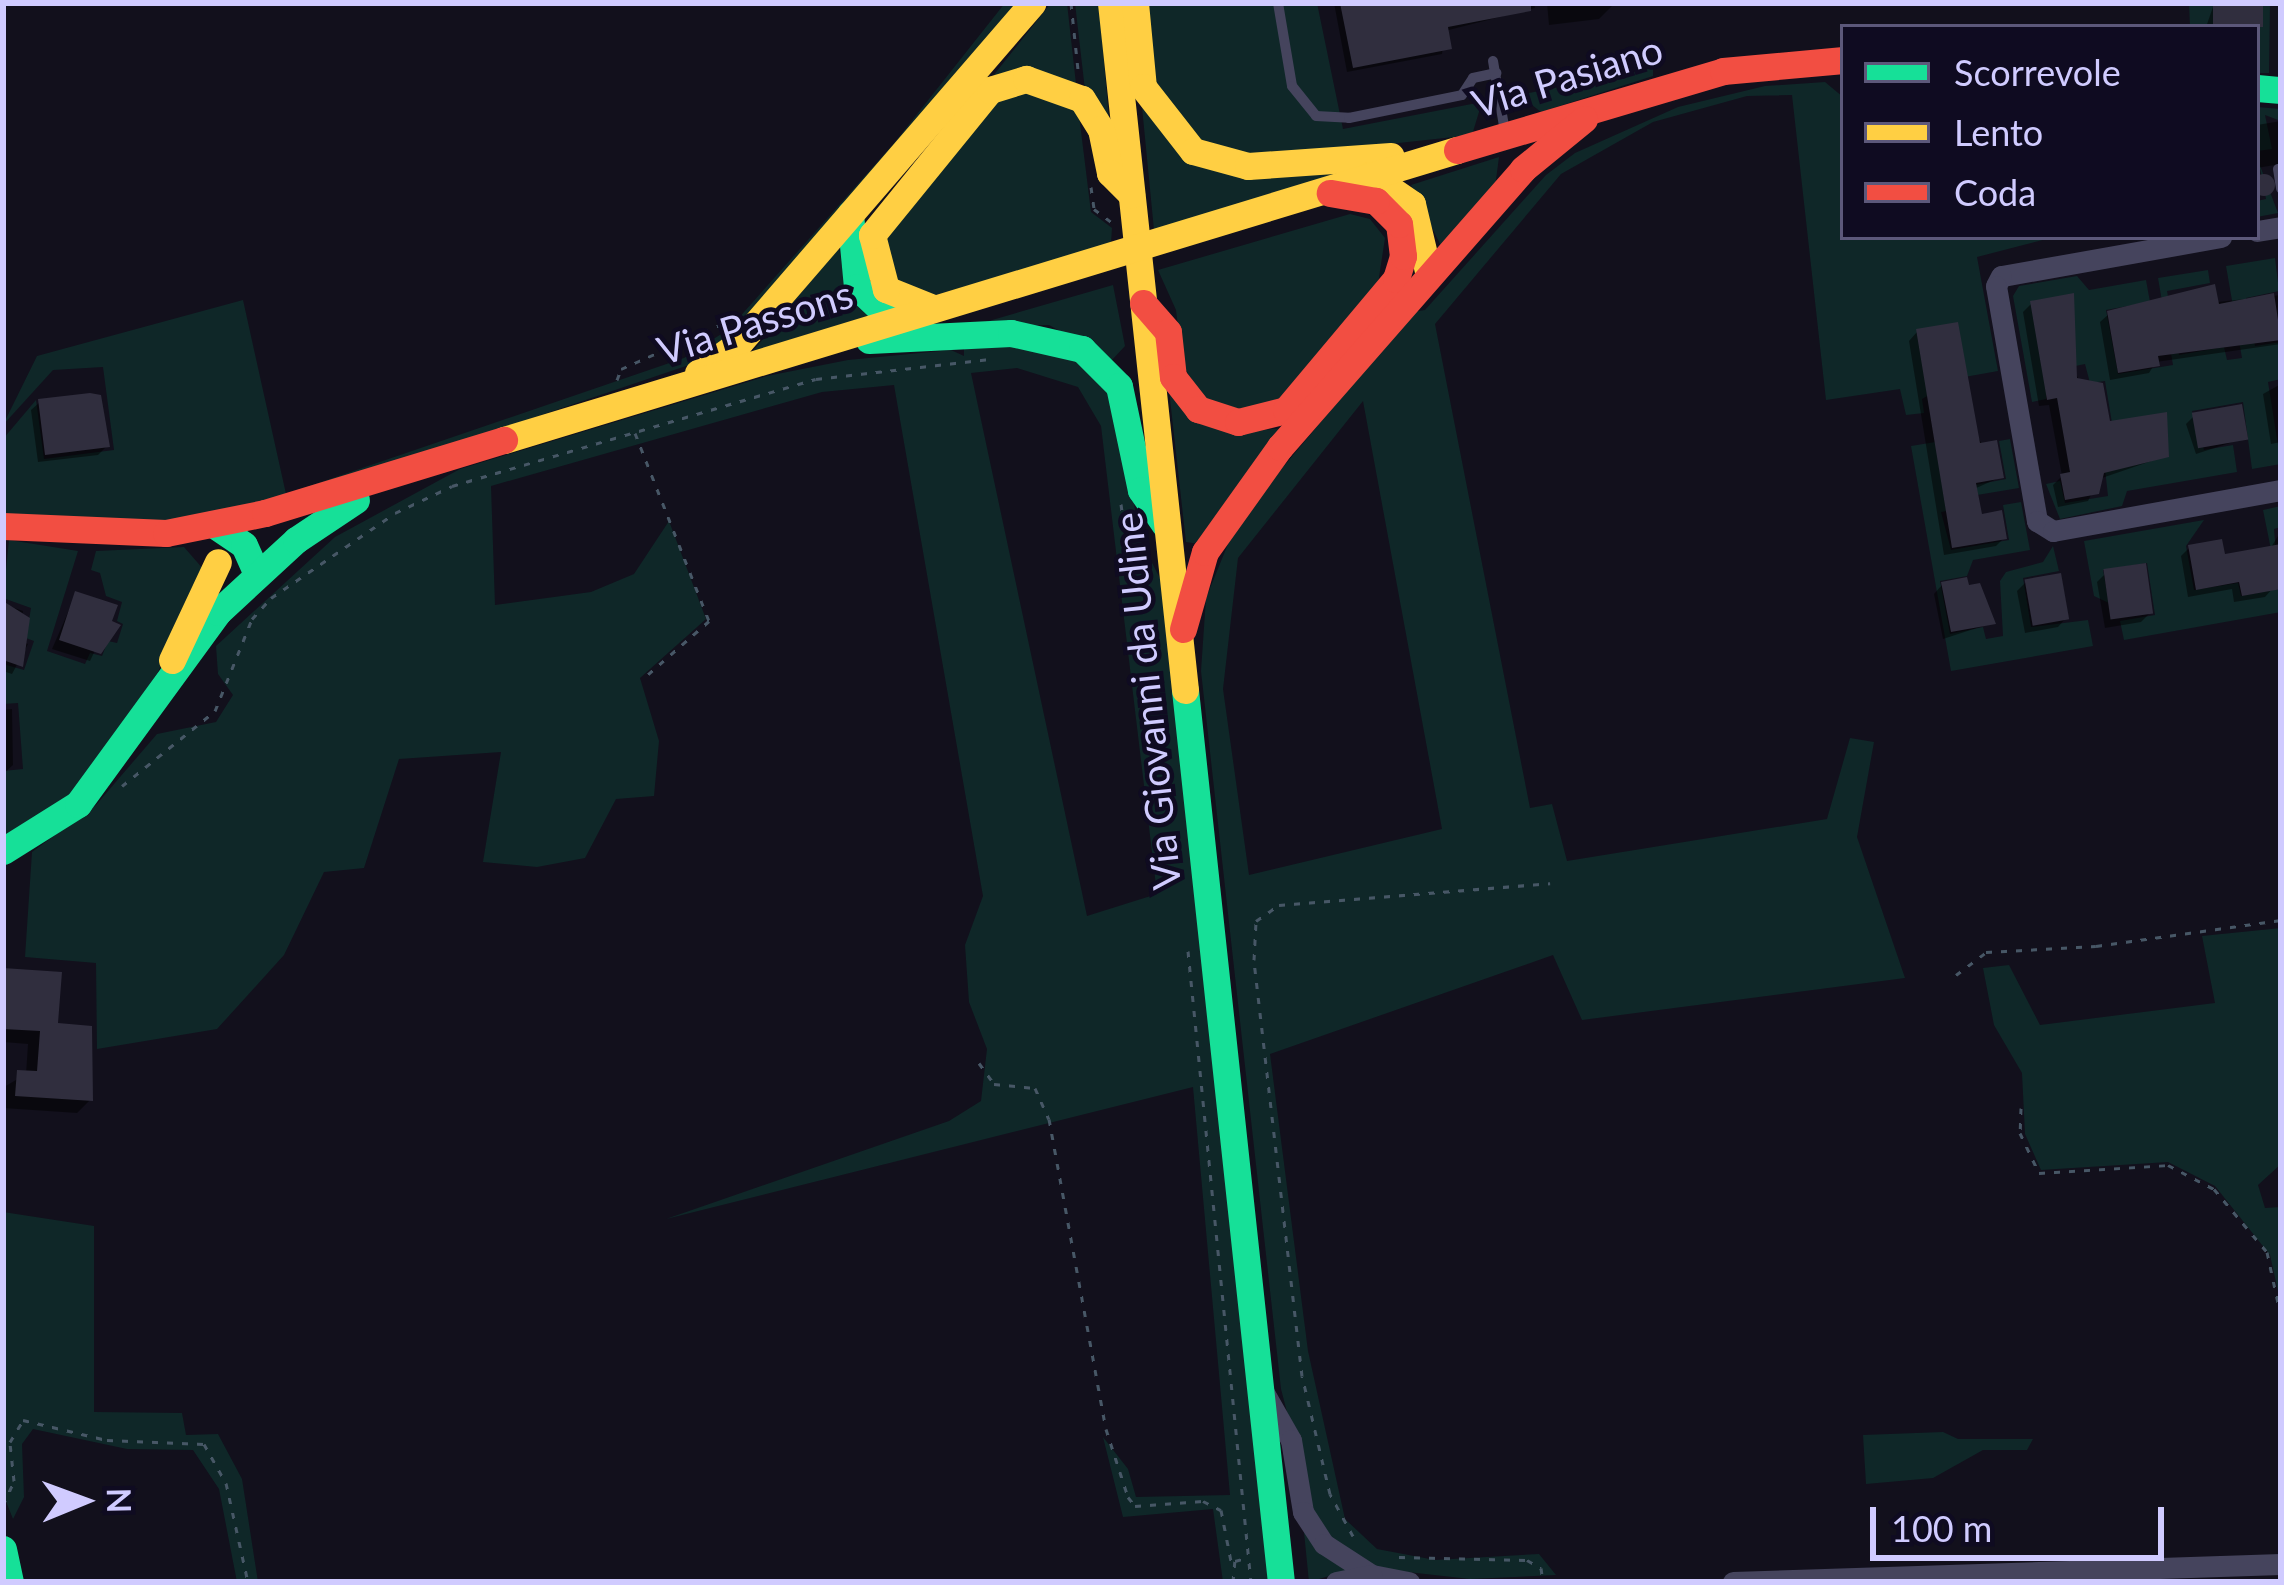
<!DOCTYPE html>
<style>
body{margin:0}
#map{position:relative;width:2284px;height:1585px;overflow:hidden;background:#12101c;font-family:Lato,sans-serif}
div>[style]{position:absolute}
.green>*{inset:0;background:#0f2728}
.shadow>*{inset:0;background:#0007}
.building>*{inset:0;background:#302e3e;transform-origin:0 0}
.round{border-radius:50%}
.path>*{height:3px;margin-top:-1.5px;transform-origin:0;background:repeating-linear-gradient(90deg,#475766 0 6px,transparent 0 15px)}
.lane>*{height:10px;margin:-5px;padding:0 5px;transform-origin:5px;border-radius:5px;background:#45445d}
.street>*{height:21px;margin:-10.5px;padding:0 10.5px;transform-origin:10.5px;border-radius:10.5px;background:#45445d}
.fast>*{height:27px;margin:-13.5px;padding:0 13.5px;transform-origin:13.5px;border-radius:13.5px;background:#16e098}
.slow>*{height:27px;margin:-13.5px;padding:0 13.5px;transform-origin:13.5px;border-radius:13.5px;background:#ffcf43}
.jam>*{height:27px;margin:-13.5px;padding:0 13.5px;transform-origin:13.5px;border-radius:13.5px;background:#f24e42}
span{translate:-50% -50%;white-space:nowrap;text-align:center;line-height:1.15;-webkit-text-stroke:9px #0f0b21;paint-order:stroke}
.street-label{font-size:39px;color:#d0cbff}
.frame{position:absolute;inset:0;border:6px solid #d0cbff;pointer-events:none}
.legend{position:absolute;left:1840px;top:24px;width:420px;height:216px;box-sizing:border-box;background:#0f0b21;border:3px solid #5c587a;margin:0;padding:15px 21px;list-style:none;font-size:36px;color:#d0cbff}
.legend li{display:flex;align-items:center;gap:24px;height:60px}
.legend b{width:60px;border:3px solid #5c587a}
.north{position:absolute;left:24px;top:1441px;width:120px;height:120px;-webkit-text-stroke:9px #0f0b21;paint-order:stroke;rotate:89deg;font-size:33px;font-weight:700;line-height:48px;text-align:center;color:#d0cbff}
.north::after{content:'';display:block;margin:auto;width:42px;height:54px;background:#d0cbff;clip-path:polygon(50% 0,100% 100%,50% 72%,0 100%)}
.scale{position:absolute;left:1870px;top:1507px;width:294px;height:54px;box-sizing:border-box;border:6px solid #d0cbff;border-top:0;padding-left:15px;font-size:36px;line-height:42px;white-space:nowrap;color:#d0cbff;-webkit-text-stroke:9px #0f0b21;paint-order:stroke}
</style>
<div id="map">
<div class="green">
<i style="clip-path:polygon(1005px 3px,1025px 3px,734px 337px,692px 364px,317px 491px,176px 522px,3px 515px,3px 439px,36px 400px,44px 459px,114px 450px,103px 367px,53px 370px,3px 425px,37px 356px,243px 300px,286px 494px,684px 358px,729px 329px,895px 142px)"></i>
<i style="clip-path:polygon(1051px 3px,1067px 3px,1076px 84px,1031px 70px,989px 81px)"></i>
<i style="clip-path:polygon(1075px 3px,1099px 3px,1109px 119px,1085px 90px)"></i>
<i style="clip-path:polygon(1146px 3px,1317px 3px,1343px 129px,1482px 102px,1472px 135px,1269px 157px,1218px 153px,1183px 130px,1158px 96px)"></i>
<i style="clip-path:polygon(2189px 3px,2270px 3px,2269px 73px,2257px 73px,2257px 27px,2190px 27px)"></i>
<i style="clip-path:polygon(1653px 68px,1653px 76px,1541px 112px,1519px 95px)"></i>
<i style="clip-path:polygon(evenodd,1825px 82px,1843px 97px,1843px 237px,2054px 237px,1977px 257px,1998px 371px,1959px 378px,1922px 399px,1924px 413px,1906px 415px,1900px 389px,1826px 400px,1792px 95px,1747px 96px,1653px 122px,1561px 174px,1435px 324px,1530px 808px,1552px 804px,1567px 861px,1827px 819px,1850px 738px,1874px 742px,1857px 837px,1905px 978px,1582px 1020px,1553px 955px,1270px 1054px,1308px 1351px,1345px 1519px,1377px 1549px,1435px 1560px,1539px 1554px,1556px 1575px,1470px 1579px,1381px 1569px,1334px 1543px,1315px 1519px,1281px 1389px,1201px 671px,1206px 598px,1237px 522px,1413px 312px,1425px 310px,1546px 175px,1575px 153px,1678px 107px,1765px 86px,1825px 82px,1363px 401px,1442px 829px,1249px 875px,1223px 689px,1238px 558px,1363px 401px)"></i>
<i style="clip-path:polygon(1027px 88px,1078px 107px,1091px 212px,1112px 228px,1111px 243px,936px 295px,900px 286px,882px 251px,883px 233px,991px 104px)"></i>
<i style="clip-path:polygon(1142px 107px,1196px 162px,1361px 169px,1154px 230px)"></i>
<i style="clip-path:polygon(2257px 107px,2281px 109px,2281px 121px,2265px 115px,2272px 149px,2257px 151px)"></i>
<i style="clip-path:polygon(1499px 157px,1495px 187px,1441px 246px,1411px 185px)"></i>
<i style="clip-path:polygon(2259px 163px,2278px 213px,2257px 217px,2257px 201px,2266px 199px)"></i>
<i style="clip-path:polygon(1350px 214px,1370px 219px,1385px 238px,1378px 284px,1287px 395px,1246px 411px,1204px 398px,1183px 366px,1176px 310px,1158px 270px)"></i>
<i style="clip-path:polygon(839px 247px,843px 273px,871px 315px,753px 351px)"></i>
<i style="clip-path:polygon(2275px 258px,2279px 291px,2246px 298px,2255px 346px,2281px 342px,2281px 379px,2268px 382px,2281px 464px,2252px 469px,2243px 402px,2192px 411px,2204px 450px,2233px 445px,2237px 472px,2127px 491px,2122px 506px,2060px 519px,2046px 484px,2060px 481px,2065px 503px,2108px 496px,2105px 469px,2119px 465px,2105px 381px,2090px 383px,2085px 364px,2046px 372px,2046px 399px,2032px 402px,2013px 296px,2019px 286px,2077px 276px,2089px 290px,2146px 280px,2150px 302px,2106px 310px,2118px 374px,2173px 365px,2158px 278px,2208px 270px,2210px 283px,2167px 291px,2179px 355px,2224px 347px,2227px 360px,2242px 358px,2226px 266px)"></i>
<i style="clip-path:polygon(1113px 285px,1125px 346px,1112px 360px,1049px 325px,975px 325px)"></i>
<i style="clip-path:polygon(evenodd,988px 342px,1060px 349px,1104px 383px,1126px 436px,1138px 536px,1162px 582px,1272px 1582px,1223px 1582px,1213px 1509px,1123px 1517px,1103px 1437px,1128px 1469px,1136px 1497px,1230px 1495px,1193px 1087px,666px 1219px,949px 1121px,981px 1101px,987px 1049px,969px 1002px,965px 945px,983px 896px,894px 385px,822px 392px,491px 486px,495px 605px,591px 592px,634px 574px,669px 521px,706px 619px,640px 678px,659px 741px,654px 796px,616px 799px,585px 858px,537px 867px,483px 862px,501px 752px,399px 759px,364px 868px,324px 872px,284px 955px,217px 1029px,97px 1049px,96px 963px,25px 957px,32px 852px,96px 805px,157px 734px,216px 722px,233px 695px,218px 674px,216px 646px,335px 537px,460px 469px,767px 376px,848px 360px,951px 350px,964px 356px,964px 347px,988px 342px,1017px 368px,1078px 387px,1101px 426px,1157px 894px,1087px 916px,971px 373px,1017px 368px)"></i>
<i style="clip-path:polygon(1169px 390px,1253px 431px,1284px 428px,1199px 544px,1186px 542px)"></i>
<i style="clip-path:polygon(1960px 438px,1975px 485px,2006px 479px,1999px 441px,2010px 439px,2019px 488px,1971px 496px,1969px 507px,1941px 512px,1951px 550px,2009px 540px,2003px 505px,2021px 502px,2030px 550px,1973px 560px,1967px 576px,1940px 581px,1950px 634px,1983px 627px,1986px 639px,2003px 636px,2000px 581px,2006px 572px,2043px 562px,2053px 546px,2059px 571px,2023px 578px,2031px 627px,2088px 620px,2093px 646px,1951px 671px,1911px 446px)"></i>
<i style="clip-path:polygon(2281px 506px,2281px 527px,2274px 529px,2281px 612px,2124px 640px,2120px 621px,2155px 615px,2147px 563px,2103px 570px,2109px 603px,2094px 596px,2084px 541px,2204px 520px,2186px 546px,2194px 590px,2238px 583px,2241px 596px,2279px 589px,2263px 510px)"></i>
<i style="clip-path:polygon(9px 540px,78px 551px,47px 651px,85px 664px,90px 653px,102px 656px,108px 641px,117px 643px,123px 624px,117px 621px,122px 602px,106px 596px,100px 573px,91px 570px,96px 551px,184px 547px,204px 570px,158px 672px,70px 802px,3px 840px,3px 771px,23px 769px,18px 703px,3px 704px,3px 664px,24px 670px,34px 641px,26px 638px,31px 608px,3px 598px)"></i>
<i style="clip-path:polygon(2281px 928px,2281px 1164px,2258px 1185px,2265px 1208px,2281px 1207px,2281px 1305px,2270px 1255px,2215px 1186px,2168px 1162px,2041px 1170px,2025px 1134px,2022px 1073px,1994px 1025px,1983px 968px,2009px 965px,2040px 1025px,2215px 1003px,2202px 936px)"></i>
<i style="clip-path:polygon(3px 1212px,94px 1226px,94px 1412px,182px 1413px,186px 1435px,218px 1434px,242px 1479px,258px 1582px,237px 1582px,219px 1489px,193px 1450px,127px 1449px,33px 1429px,22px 1444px,24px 1497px,13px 1519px,3px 1494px)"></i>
<i style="clip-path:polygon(1943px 1432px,1958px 1439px,2033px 1439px,2027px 1450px,1983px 1450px,1933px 1478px,1866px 1484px,1863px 1435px)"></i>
<i style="clip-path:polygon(1304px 1532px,1345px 1567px,1346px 1571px,1309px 1582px)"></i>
</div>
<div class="shadow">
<i style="clip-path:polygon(1334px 3px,1534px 3px,1535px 8px,1445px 31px,1442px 54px,1347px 72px)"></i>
<i style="clip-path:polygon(1547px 3px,1615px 3px,1599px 19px,1549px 25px)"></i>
<i style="clip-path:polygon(2214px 4px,2260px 5px,2259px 37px,2257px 27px,2206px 27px)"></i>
<i style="clip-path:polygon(2281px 121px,2281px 164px,2257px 168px,2257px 125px)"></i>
<i style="clip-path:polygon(2281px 295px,2281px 344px,2156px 362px,2149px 373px,2110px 380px,2100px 322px,2109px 314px)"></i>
<i style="clip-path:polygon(2031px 304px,2108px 425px,2166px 456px,2099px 479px,2088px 501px,2058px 507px,2053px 485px,2062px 476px,2049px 405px,2039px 406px,2023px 312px)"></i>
<i style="clip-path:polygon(1917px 332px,2001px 477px,1974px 489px,1980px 517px,2004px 538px,1996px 546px,1944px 555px,1909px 341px)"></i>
<i style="clip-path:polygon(2281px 384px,2281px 442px,2271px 444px,2263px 394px)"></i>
<i style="clip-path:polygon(40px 402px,107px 446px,98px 455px,38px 462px,31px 410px)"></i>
<i style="clip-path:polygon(2194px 416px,2245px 438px,2196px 454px,2186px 424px)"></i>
<i style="clip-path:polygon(2281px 531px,2281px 579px,2265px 597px,2234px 602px,2232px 589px,2188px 597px,2181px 556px,2189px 548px,2223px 557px,2270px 549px)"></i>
<i style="clip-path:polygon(2106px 573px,2150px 613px,2141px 622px,2105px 628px,2097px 582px)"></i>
<i style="clip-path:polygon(2026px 582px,2066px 618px,2058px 627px,2025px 633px,2017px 591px)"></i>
<i style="clip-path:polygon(1942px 585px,1992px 623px,1943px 639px,1934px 594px)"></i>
<i style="clip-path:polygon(76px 594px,108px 623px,90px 661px,52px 649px)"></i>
<i style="clip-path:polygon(3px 604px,23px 611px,20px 641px,28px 644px,12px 674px,3px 671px)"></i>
<i style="clip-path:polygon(12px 709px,13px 765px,3px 774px,3px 710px)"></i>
<i style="clip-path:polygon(3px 971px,55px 1026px,90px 1100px,77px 1113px,3px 1108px,4px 1087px,26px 1074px,28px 1044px,3px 1042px)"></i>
</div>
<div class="building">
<i style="clip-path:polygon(1340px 3px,1531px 3px,1531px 11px,1448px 27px,1452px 49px,1353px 68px)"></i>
<i style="left:2213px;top:3px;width:50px;height:24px"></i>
<i class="round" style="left:2253px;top:174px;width:22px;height:22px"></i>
<i style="clip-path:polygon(2215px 284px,2219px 304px,2274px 293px,2281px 340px,2158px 356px,2160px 366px,2118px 373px,2107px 311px)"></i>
<i style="clip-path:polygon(2074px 293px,2077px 378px,2103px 383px,2110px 421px,2167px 412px,2169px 457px,2104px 473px,2099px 494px,2065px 500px,2060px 474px,2070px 472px,2057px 398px,2047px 400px,2030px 301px)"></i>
<i style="clip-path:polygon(1958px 322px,1980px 443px,1997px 440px,2004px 478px,1976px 483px,1982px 514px,2002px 510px,2007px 539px,1952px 548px,1916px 329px)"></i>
<i style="clip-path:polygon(90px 393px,101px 395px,110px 447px,45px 455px,38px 399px)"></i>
<i style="left:2242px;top:404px;width:36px;height:51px;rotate:80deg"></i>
<i style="clip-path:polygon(2222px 539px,2225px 554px,2281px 544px,2281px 589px,2242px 596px,2239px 582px,2196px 590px,2188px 545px)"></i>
<i style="left:2146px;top:563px;width:51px;height:43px;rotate:82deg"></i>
<i style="left:2061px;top:573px;width:47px;height:37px;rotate:80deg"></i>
<i style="clip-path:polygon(1967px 577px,1969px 585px,1980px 583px,1996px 624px,1951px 632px,1941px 582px)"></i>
<i style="clip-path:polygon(75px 591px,118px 605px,112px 621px,121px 625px,101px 654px,59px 640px)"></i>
<i style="clip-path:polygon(3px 601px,30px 618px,23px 667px,3px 660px)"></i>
<i style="clip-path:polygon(3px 968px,62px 972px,58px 1023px,92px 1026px,93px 1101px,15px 1096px,17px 1070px,37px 1071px,40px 1031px,3px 1029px)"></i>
</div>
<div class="path">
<i style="left:1071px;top:3px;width:67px;rotate:84deg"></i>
<i style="left:1091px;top:187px;width:22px;rotate:82deg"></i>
<i style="left:1094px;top:209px;width:21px;rotate:37deg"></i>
<i style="left:617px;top:380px;width:12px;rotate:-70deg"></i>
<i style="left:621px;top:369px;width:111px;rotate:-24deg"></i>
<i style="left:635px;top:433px;width:202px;rotate:68.5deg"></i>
<i style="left:709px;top:621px;width:86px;rotate:138.8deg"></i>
<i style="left:1121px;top:504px;width:37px;rotate:82deg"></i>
<i style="left:1126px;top:541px;width:43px;rotate:60.4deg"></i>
<i style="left:122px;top:786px;width:119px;rotate:-38.9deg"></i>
<i style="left:215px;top:711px;width:99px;rotate:-68.1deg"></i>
<i style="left:252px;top:619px;width:28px;rotate:-48deg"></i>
<i style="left:271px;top:598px;width:150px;rotate:-34.4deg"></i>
<i style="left:395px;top:513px;width:63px;rotate:-25.3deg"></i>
<i style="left:452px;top:486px;width:379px;rotate:-16.4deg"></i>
<i style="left:816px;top:379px;width:175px;rotate:-6.6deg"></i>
<i style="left:1188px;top:951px;width:634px;rotate:84.3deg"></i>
<i style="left:1956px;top:975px;width:38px;rotate:-37deg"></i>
<i style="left:1986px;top:952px;width:110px;rotate:-3.1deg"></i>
<i style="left:2096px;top:946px;width:187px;rotate:-8deg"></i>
<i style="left:979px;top:1063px;width:26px;rotate:54deg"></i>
<i style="left:994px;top:1084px;width:41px;rotate:5.6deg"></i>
<i style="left:1035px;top:1088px;width:34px;rotate:66deg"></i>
<i style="left:1049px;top:1119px;width:315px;rotate:79.6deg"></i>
<i style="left:1106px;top:1429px;width:71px;rotate:72.1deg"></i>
<i style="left:1128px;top:1497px;width:11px;rotate:52deg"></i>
<i style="left:1135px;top:1506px;width:68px;rotate:-4.2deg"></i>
<i style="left:1203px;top:1501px;width:20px;rotate:27deg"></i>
<i style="left:1221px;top:1510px;width:57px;rotate:78.9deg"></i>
<i style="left:2021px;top:1108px;width:25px;rotate:92deg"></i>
<i style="left:2020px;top:1133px;width:44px;rotate:64.6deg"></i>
<i style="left:2039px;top:1173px;width:129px;rotate:-3.5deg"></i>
<i style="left:2168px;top:1165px;width:52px;rotate:27.6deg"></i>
<i style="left:2214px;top:1189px;width:82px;rotate:49.9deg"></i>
<i style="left:2267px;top:1252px;width:66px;rotate:77.8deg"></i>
<i style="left:3px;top:1505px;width:26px;rotate:-65deg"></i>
<i style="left:14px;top:1481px;width:39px;rotate:-96deg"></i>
<i style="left:10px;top:1442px;width:26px;rotate:-59deg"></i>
<i style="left:23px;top:1420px;width:86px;rotate:13.4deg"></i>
<i style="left:107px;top:1440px;width:97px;rotate:2.4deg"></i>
<i style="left:204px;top:1444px;width:45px;rotate:60.6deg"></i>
<i style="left:226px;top:1483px;width:101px;rotate:77.5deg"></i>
<i style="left:1353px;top:1536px;width:48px;rotate:-118.7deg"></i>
<i style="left:1330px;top:1494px;width:121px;rotate:-103.3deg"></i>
<i style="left:1302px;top:1376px;width:419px;rotate:-96.6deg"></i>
<i style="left:1254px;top:960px;width:39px;rotate:-87deg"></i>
<i style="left:1256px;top:921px;width:28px;rotate:-35deg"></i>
<i style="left:1279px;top:905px;width:272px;rotate:-4.6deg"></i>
<i style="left:1399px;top:1557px;width:128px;rotate:1.3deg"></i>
<i style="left:1527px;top:1560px;width:16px;rotate:30deg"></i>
<i style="left:1541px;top:1568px;width:14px;rotate:82deg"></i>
<i style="left:1233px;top:1582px;width:21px;rotate:-85deg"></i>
<i style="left:1235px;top:1561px;width:11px;rotate:-15deg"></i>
</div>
<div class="lane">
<i style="left:1278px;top:3px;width:84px;rotate:80.4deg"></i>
<i style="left:1292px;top:86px;width:38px;rotate:51deg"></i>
<i style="left:1316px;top:116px;width:33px;rotate:3deg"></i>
<i style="left:1349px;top:118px;width:115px;rotate:-11.5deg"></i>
<i style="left:1462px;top:95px;width:20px;rotate:-57deg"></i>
<i style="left:1473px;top:78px;width:24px;rotate:-12deg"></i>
<i style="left:1493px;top:61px;width:72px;rotate:80.4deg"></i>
<i style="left:2278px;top:169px;width:20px;rotate:81deg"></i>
</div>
<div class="street">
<i style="left:2257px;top:231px;width:24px;rotate:-9deg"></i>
<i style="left:2221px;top:237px;width:223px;rotate:169.9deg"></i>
<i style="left:2001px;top:276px;width:11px;rotate:117deg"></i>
<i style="left:1996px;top:286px;width:239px;rotate:80.1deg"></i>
<i style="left:2037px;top:521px;width:19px;rotate:32deg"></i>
<i style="left:2053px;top:531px;width:232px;rotate:-10.2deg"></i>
<i style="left:1263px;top:1391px;width:56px;rotate:60.3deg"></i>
<i style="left:1291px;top:1440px;width:73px;rotate:80.5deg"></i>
<i style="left:1303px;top:1512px;width:38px;rotate:57deg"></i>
<i style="left:1324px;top:1544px;width:57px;rotate:32.9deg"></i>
<i style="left:1372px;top:1575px;width:38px;rotate:11deg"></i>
<i style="left:1336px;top:1582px;width:36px;rotate:-11deg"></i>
<i style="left:1733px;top:1582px;width:548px;rotate:-1.88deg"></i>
</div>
<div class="fast">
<i style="left:2257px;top:88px;width:24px;rotate:5deg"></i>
<i style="left:850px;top:214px;width:73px;rotate:84.5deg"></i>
<i style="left:857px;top:287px;width:51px;rotate:43.4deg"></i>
<i style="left:869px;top:340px;width:142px;rotate:-2.8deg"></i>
<i style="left:1011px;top:333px;width:73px;rotate:12.7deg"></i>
<i style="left:1082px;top:349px;width:52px;rotate:45deg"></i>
<i style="left:1119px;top:386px;width:106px;rotate:78.1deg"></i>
<i style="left:1141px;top:490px;width:42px;rotate:55.6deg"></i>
<i style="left:213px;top:524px;width:37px;rotate:34deg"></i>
<i style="left:244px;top:545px;width:32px;rotate:66deg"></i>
<i style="left:1185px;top:690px;width:897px;rotate:83.86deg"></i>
<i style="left:3px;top:851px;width:89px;rotate:-32.1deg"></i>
<i style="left:78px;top:804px;width:238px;rotate:-53.9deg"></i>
<i style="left:218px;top:612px;width:106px;rotate:-42.7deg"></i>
<i style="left:296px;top:540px;width:72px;rotate:-33.7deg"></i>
<i style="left:3px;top:1549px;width:34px;rotate:78deg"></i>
</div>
<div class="slow">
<i style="left:1111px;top:3px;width:691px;rotate:83.85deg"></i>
<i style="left:1135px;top:3px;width:84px;rotate:84.6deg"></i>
<i style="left:1143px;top:87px;width:81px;rotate:52deg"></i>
<i style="left:1193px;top:151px;width:57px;rotate:15.3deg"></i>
<i style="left:1248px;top:166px;width:143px;rotate:-4deg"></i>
<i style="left:1370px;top:175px;width:51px;rotate:34.6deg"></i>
<i style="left:1412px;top:204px;width:69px;rotate:76.6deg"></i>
<i style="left:933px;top:308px;width:51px;rotate:-158deg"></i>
<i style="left:886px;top:289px;width:56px;rotate:-104.5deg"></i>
<i style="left:872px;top:235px;width:187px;rotate:-50.9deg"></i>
<i style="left:990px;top:90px;width:38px;rotate:-17deg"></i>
<i style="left:1026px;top:79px;width:59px;rotate:19.7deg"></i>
<i style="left:1082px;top:99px;width:36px;rotate:58deg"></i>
<i style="left:1101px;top:129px;width:45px;rotate:78.4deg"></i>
<i style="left:1110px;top:173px;width:30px;rotate:45deg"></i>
<i style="left:698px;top:373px;width:51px;rotate:-36.2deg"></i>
<i style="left:739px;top:343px;width:449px;rotate:-49.2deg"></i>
<i style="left:504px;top:440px;width:996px;rotate:-16.93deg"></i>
<i style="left:172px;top:660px;width:108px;rotate:-64.9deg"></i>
</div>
<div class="jam">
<i style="left:1457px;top:150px;width:277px;rotate:-16.5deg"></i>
<i style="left:1723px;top:71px;width:121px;rotate:-5.2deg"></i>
<i style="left:1143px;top:303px;width:38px;rotate:49deg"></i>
<i style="left:1168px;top:332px;width:45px;rotate:83.7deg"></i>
<i style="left:1173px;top:377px;width:41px;rotate:52deg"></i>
<i style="left:1198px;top:409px;width:42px;rotate:18deg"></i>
<i style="left:1238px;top:422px;width:49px;rotate:-14deg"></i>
<i style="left:1286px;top:410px;width:171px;rotate:-50deg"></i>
<i style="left:1396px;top:279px;width:24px;rotate:-73deg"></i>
<i style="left:1403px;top:256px;width:32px;rotate:-97deg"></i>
<i style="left:1399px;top:224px;width:33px;rotate:-135deg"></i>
<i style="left:1376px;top:201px;width:47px;rotate:-170.1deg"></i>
<i style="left:3px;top:526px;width:163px;rotate:2.5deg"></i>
<i style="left:166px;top:533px;width:101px;rotate:-11.4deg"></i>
<i style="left:265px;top:513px;width:250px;rotate:-17deg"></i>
<i style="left:1183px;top:629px;width:80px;rotate:-74.1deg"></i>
<i style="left:1205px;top:552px;width:129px;rotate:-54.5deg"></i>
<i style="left:1280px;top:447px;width:369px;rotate:-48.8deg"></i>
<i style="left:1523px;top:169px;width:79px;rotate:-39.3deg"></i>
</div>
<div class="street-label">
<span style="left:1567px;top:76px;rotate:-17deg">Via Pasiano</span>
<span style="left:755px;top:322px;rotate:-17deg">Via Passons</span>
<span style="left:1147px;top:701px;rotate:-96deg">Via Giovanni da Udine</span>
</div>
<div class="frame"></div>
<ul class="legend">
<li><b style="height:15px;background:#16e098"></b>Scorrevole</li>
<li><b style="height:15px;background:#ffcf43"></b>Lento</li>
<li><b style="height:15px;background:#f24e42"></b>Coda</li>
</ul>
<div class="north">N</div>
<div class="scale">100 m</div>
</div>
